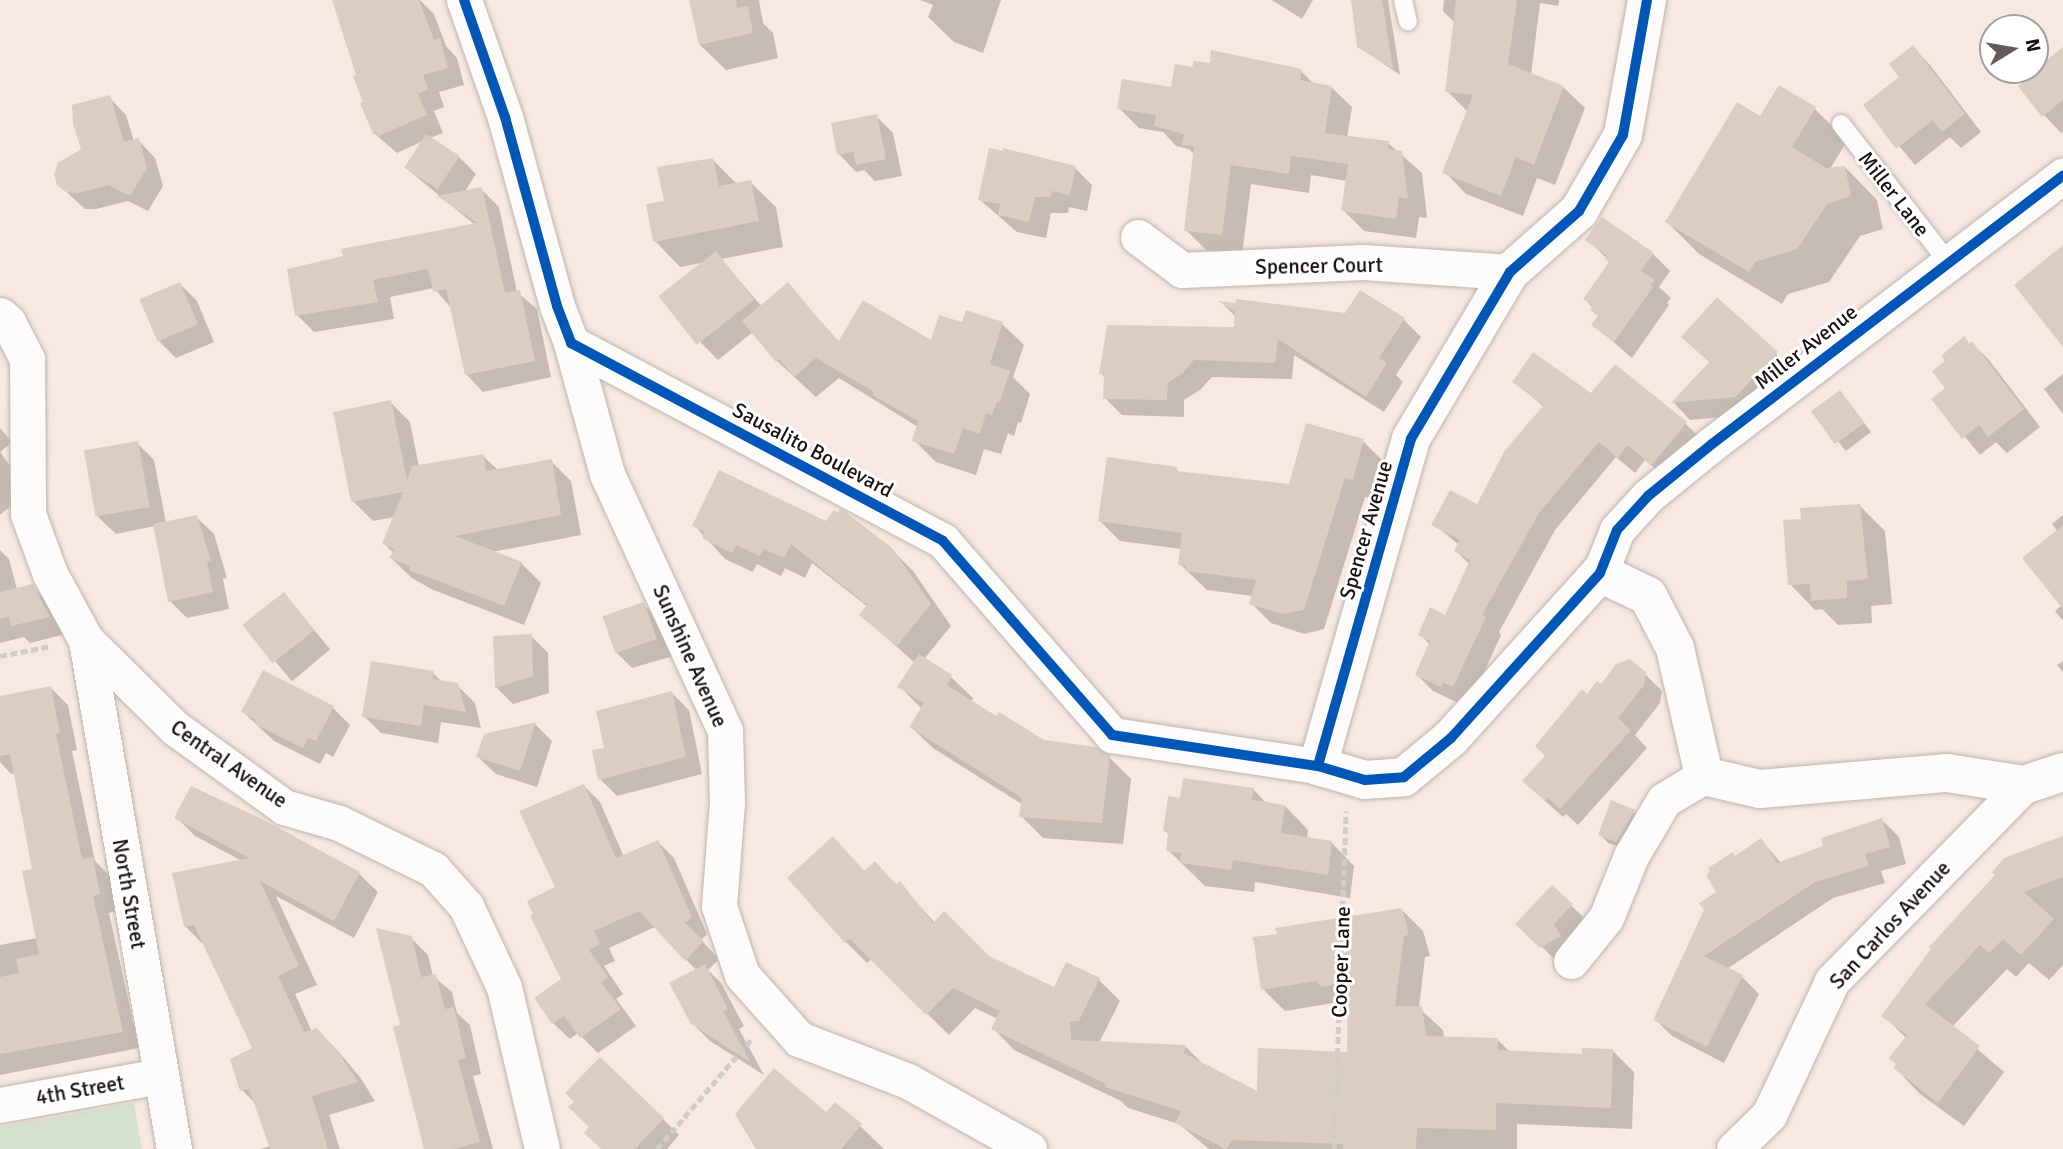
<!DOCTYPE html>
<style>
body{margin:0}
#map{position:relative;width:2063px;height:1149px;overflow:hidden;background:#f7e9e1;font-family:Signika,sans-serif}
div>[style]{position:absolute}
.green>*{inset:0;background:#d6e1d0}
.shadow>*{inset:0;background:#0003;transform-origin:0 0}
.building>*{inset:0;background:#dacec3;transform-origin:0 0}
.path>*{height:4.5px;margin-top:-2.25px;transform-origin:0;background:repeating-linear-gradient(90deg,#d1ccca 0 7px,transparent 0 10.5px)}
.roads{filter:drop-shadow(0 0 2px #bfb5af) drop-shadow(0 0 2px #bfb5af)}
.lane>*{height:18px;margin:-9px;padding:0 9px;transform-origin:9px;border-radius:9px;background:#fefcfa}
.street>*{height:35px;margin:-17.5px;padding:0 17.5px;transform-origin:17.5px;border-radius:17.5px;background:#fefcfa}
.secondary>*{height:38px;margin:-19px;padding:0 19px;transform-origin:19px;border-radius:19px;background:#fefcfa}
.cycleway>*{height:10px;margin:-5px;padding:0 5px;transform-origin:5px;border-radius:5px;background:#0057b8}
span{translate:-50% -50%;white-space:nowrap;text-align:center;line-height:1.15;-webkit-text-stroke:6px #fff;paint-order:stroke}
.street-label{font-size:21px;color:#18100c}
.north{position:absolute;left:1979px;top:14px;width:70px;height:70px;box-sizing:border-box;background:#fff;border:2px solid #a39f9e;border-radius:50%;rotate:79deg;font-size:19px;font-weight:700;line-height:28px;text-align:center;color:#18100c}
.north::after{content:'';display:block;margin:auto;width:24px;height:32px;background:#665c57;clip-path:polygon(50% 0,100% 100%,50% 72%,0 100%)}
</style>
<div id="map">
<div class="green">
<i style="clip-path:polygon(134px 1103px,142px 1149px,0 1149px,0 1127px)"></i>
</div>
<div class="shadow">
<i style="clip-path:polygon(334px 0,420px 0,434px 14px,446px 46px,457px 58px,464px 85px,439px 92px,444px 107px,434px 111px,443px 133px,430px 138px,459px 157px,476px 174px,464px 193px,481px 189px,499px 207px,517px 292px,537px 309px,551px 377px,483px 392px,466px 374px,452px 309px,434px 288px,390px 297px,394px 319px,314px 332px,297px 315px,475px 225px,406px 168px,423px 141px,397px 153px,374px 133px)"></i>
<i style="clip-path:polygon(691px 0,759px 0,763px 23px,773px 33px,778px 58px,726px 70px,700px 45px)"></i>
<i style="clip-path:polygon(920px 0,1001px 0,983px 53px,954px 42px,928px 17px,933px 5px)"></i>
<i style="clip-path:polygon(1272px 0,1313px 0,1302px 19px)"></i>
<i style="clip-path:polygon(1353px 0,1388px 0,1400px 75px,1359px 47px)"></i>
<i style="clip-path:polygon(1444px 0,1559px 0,1558px 6px,1540px 3px,1531px 75px,1563px 87px,1585px 108px,1555px 185px,1537px 178px,1523px 216px,1466px 194px,1445px 172px,1468px 112px,1447px 91px,1455px 23px,1443px 11px)"></i>
<i style="clip-path:polygon(1913px 47px,1930px 65px,1981px 132px,1961px 148px,1950px 137px,1915px 165px,1866px 106px,1902px 77px)"></i>
<i style="clip-path:polygon(2063px 49px,2063px 131px,2061px 133px,2044px 115px)"></i>
<i style="clip-path:polygon(1213px 52px,1301px 71px,1315px 85px,1331px 87px,1352px 107px,1347px 138px,1388px 143px,1422px 173px,1427px 218px,1419px 217px,1416px 238px,1364px 231px,1343px 210px,1347px 181px,1311px 175px,1309px 193px,1251px 184px,1242px 255px,1206px 250px,1186px 230px,1195px 155px,1189px 149px,1176px 146px,1163px 132px,1139px 128px,1119px 108px,1173px 89px,1194px 69px,1211px 65px)"></i>
<i style="clip-path:polygon(109px 97px,126px 115px,134px 141px,138px 140px,155px 158px,163px 186px,148px 211px,128px 201px,96px 209px,85px 209px,58px 184px,83px 150px)"></i>
<i style="clip-path:polygon(1815px 109px,1847px 141px,1830px 169px,1845px 167px,1877px 200px,1883px 229px,1860px 236px,1829px 282px,1788px 294px,1782px 304px,1699px 254px,1667px 222px,1761px 118px)"></i>
<i style="clip-path:polygon(876px 116px,893px 133px,902px 176px,875px 181px,864px 170px,856px 172px,839px 154px)"></i>
<i style="clip-path:polygon(713px 160px,737px 184px,750px 182px,776px 207px,783px 247px,721px 259px,762px 307px,788px 285px,840px 343px,932px 342px,963px 324px,1002px 324px,1024px 345px,1013px 377px,1030px 394px,1021px 423px,1018px 422px,1014px 436px,1008px 433px,1001px 454px,984px 449px,976px 475px,936px 462px,914px 440px,918px 427px,839px 378px,816px 397px,777px 361px,753px 332px,718px 360px,701px 343px,706px 262px,680px 267px,655px 241px,666px 202px)"></i>
<i style="clip-path:polygon(1075px 168px,1092px 185px,1087px 211px,1069px 207px,1068px 213px,1051px 213px,1046px 238px,1017px 232px,979px 199px)"></i>
<i style="clip-path:polygon(1602px 220px,1653px 254px,1670px 271px,1659px 287px,1671px 298px,1667px 303px,1669px 305px,1632px 358px,1594px 325px,1600px 317px,1585px 299px,1611px 262px,1587px 240px)"></i>
<i style="clip-path:polygon(180px 284px,197px 301px,214px 342px,176px 358px,158px 340px)"></i>
<i style="clip-path:polygon(1717px 299px,1794px 371px,1753px 414px,1690px 420px,1674px 403px,1711px 363px)"></i>
<i style="clip-path:polygon(1222px 303px,1404px 320px,1421px 337px,1396px 375px,1403px 382px,1384px 412px,1294px 355px,1292px 379px,1212px 377px,1200px 390px,1184px 400px,1184px 417px,1122px 415px,1105px 398px,1106px 378px,1101px 373px,1235px 329px,1236px 317px)"></i>
<i style="clip-path:polygon(1972px 343px,1989px 360px,2040px 427px,2007px 453px,1996px 442px,1980px 455px,1934px 399px,1948px 388px)"></i>
<i style="clip-path:polygon(2063px 374px,2063px 414px,2044px 389px)"></i>
<i style="clip-path:polygon(1514px 381px,1592px 395px,1685px 423px,1702px 440px,1669px 480px,1645px 460px,1635px 473px,1616px 457px,1555px 530px,1499px 632px,1501px 635px,1470px 703px,1460px 698px,1458px 703px,1433px 691px,1417px 675px,1430px 645px,1420px 634px,1446px 617px,1470px 565px,1456px 551px,1459px 545px,1434px 524px,1478px 506px,1544px 407px)"></i>
<i style="clip-path:polygon(1848px 401px,1871px 432px,1846px 451px,1814px 412px)"></i>
<i style="clip-path:polygon(390px 402px,410px 422px,419px 467px,483px 456px,498px 470px,551px 461px,571px 481px,581px 535px,492px 552px,521px 563px,541px 583px,524px 625px,431px 589px,412px 578px,391px 558px,394px 553px,384px 544px,395px 517px,373px 521px,353px 501px)"></i>
<i style="clip-path:polygon(0 428px,12px 442px,0 452px)"></i>
<i style="clip-path:polygon(1363px 441px,1383px 461px,1372px 499px,1365px 497px,1324px 629px,1304px 634px,1271px 623px,1251px 603px,1253px 596px,1207px 590px,1180px 564px,1182px 549px,1120px 541px,1100px 521px,1176px 469px,1180px 473px,1290px 486px)"></i>
<i style="clip-path:polygon(137px 443px,154px 460px,166px 523px,196px 517px,214px 534px,227px 578px,223px 579px,229px 609px,187px 618px,170px 601px,155px 526px,116px 534px,98px 517px)"></i>
<i style="clip-path:polygon(0 452px,21px 481px,24px 495px,0 515px)"></i>
<i style="clip-path:polygon(1859px 505px,1885px 531px,1892px 604px,1871px 606px,1872px 623px,1838px 625px,1822px 609px,1815px 610px,1790px 584px,1802px 520px)"></i>
<i style="clip-path:polygon(2063px 515px,2063px 538px,2052px 524px)"></i>
<i style="clip-path:polygon(826px 523px,891px 549px,913px 571px,951px 626px,924px 659px,951px 677px,973px 698px,971px 702px,1043px 742px,1109px 757px,1131px 779px,1123px 844px,1043px 838px,1021px 816px,1023px 805px,933px 748px,911px 727px,921px 708px,899px 686px,915px 663px,861px 615px,868px 607px,812px 563px,805px 578px,785px 568px,781px 576px,757px 564px,753px 572px,725px 559px,695px 526px)"></i>
<i style="clip-path:polygon(2063px 549px,2063px 621px,2055px 611px,2062px 605px)"></i>
<i style="clip-path:polygon(0 550px,9px 559px,17px 589px,32px 586px,49px 603px,66px 634px,30px 643px,24px 637px,0 643px)"></i>
<i style="left:284px;top:594px;width:72px;height:50px;rotate:50deg"></i>
<i style="clip-path:polygon(643px 604px,661px 622px,673px 656px,632px 668px,615px 651px)"></i>
<i style="clip-path:polygon(531px 636px,548px 653px,549px 693px,513px 704px,496px 687px)"></i>
<i style="clip-path:polygon(2063px 661px,2063px 672px,2057px 665px)"></i>
<i style="clip-path:polygon(433px 673px,443px 683px,457px 685px,475px 703px,481px 728px,441px 722px,438px 743px,381px 733px,364px 716px)"></i>
<i style="clip-path:polygon(1644px 673px,1662px 691px,1660px 703px,1635px 735px,1647px 748px,1578px 825px,1566px 814px,1563px 817px,1542px 798px,1547px 756px,1588px 696px,1601px 687px)"></i>
<i style="clip-path:polygon(51px 688px,68px 705px,77px 750px,72px 751px,95px 861px,110px 876px,116px 911px,109px 913px,139px 1048px,0 1075px,0 945px,37px 938px,34px 870px,15px 773px,11px 774px,0 762px,0 698px)"></i>
<i style="clip-path:polygon(672px 693px,689px 710px,702px 774px,617px 796px,600px 779px,606px 749px)"></i>
<i style="clip-path:polygon(333px 708px,350px 725px,333px 757px,326px 753px,320px 764px,274px 741px,243px 712px)"></i>
<i style="clip-path:polygon(535px 724px,552px 741px,537px 787px,496px 774px,478px 757px)"></i>
<i style="clip-path:polygon(584px 786px,600px 802px,624px 857px,658px 842px,674px 858px,707px 934px,701px 940px,719px 959px,708px 970px,721px 983px,744px 1026px,739px 1029px,764px 1075px,710px 1041px,692px 1023px,696px 970px,655px 927px,609px 948px,615px 961px,604px 966px,623px 994px,616px 999px,636px 1026px,598px 1053px,578px 1033px,570px 1039px,553px 1023px,563px 979px,558px 888px)"></i>
<i style="clip-path:polygon(1253px 789px,1267px 804px,1285px 806px,1308px 830px,1307px 839px,1331px 842px,1354px 866px,1350px 898px,1255px 882px,1254px 892px,1205px 886px,1168px 850px,1170px 835px,1165px 831px,1182px 800px)"></i>
<i style="clip-path:polygon(1634px 812px,1642px 820px,1625px 849px,1608px 843px,1600px 834px)"></i>
<i style="clip-path:polygon(176px 817px,359px 874px,378px 892px,354px 938px,276px 896px,317px 985px,295px 994px,312px 1032px,317px 1030px,336px 1049px,360px 1077px,375px 1101px,329px 1115px,340px 1149px,260px 1149px,270px 1146px,257px 1105px,242px 1090px,255px 1049px,204px 945px,185px 926px,242px 861px,195px 836px)"></i>
<i style="clip-path:polygon(1882px 820px,1899px 837px,1906px 864px,1881px 871px,1885px 883px,1833px 898px,1727px 969px,1742px 977px,1759px 994px,1724px 1063px,1672px 1036px,1655px 1019px,1736px 857px,1761px 840px,1781px 863px,1825px 847px)"></i>
<i style="clip-path:polygon(2063px 837px,2063px 965px,2049px 980px,2029px 963px,2016px 977px,2007px 969px,1952px 1027px,2004px 1072px,1964px 1126px,1920px 1094px,1895px 1068px,1906px 1038px,1883px 1015px)"></i>
<i style="clip-path:polygon(854px 860px,865px 872px,875px 863px,898px 886px,900px 884px,935px 923px,988px 957px,1054px 989px,1099px 980px,1120px 1001px,1099px 1043px,1186px 1047px,1205px 1066px,1258px 1094px,1348px 1054px,1350px 1007px,1345px 1008px,1339px 1002px,1285px 1011px,1263px 989px,1402px 910px,1423px 931px,1430px 956px,1425px 957px,1419px 1008px,1443px 1030px,1444px 1038px,1497px 1039px,1510px 1052px,1583px 1056px,1613px 1051px,1634px 1072px,1632px 1129px,1517px 1124px,1517px 1149px,1209px 1149px,1179px 1124px,1128px 1108px,1121px 1101px,1014px 1050px,993px 1028px,998px 1019px,975px 1008px,949px 1035px,872px 959px,867px 963px,846px 942px)"></i>
<i style="left:1553px;top:888px;width:50px;height:50px;rotate:44deg"></i>
<i style="clip-path:polygon(411px 938px,428px 955px,433px 976px,452px 992px,457px 1013px,470px 1025px,481px 1074px,473px 1076px,493px 1149px,426px 1149px,402px 1027px)"></i>
<i style="clip-path:polygon(826px 1114px,860px 1126px,884px 1149px,764px 1149px)"></i>
<i style="clip-path:polygon(663px 1119px,679px 1135px,667px 1149px,603px 1149px)"></i>
</div>
<div class="building">
<i style="clip-path:polygon(332px 0,419px 0,434px 40px,440px 38px,448px 68px,423px 75px,428px 89px,418px 94px,427px 115px,378px 136px,376px 132px,373px 134px,360px 103px,363px 102px,353px 76px,356px 75px)"></i>
<i style="clip-path:polygon(689px 0,736px 0,737px 8px,748px 6px,753px 33px,699px 45px)"></i>
<i style="clip-path:polygon(1351px 0,1382px 0,1393px 69px,1357px 47px)"></i>
<i style="clip-path:polygon(1456px 0,1517px 0,1508px 64px,1564px 86px,1534px 165px,1516px 157px,1501px 196px,1442px 173px,1473px 95px,1445px 92px)"></i>
<i style="clip-path:polygon(1913px 45px,1965px 114px,1942px 132px,1933px 120px,1896px 149px,1863px 105px,1899px 77px,1889px 64px)"></i>
<i style="clip-path:polygon(2063px 47px,2063px 100px,2042px 117px,2018px 86px,2025px 81px,2023px 79px)"></i>
<i style="clip-path:polygon(1211px 50px,1302px 69px,1300px 80px,1332px 86px,1325px 133px,1389px 141px,1388px 149px,1402px 151px,1408px 199px,1399px 197px,1396px 219px,1341px 211px,1348px 164px,1291px 156px,1289px 174px,1231px 165px,1222px 235px,1184px 231px,1194px 146px,1182px 145px,1184px 134px,1154px 126px,1156px 115px,1117px 109px,1122px 79px,1171px 87px,1175px 64px,1192px 67px,1194px 61px,1210px 63px)"></i>
<i style="clip-path:polygon(1779px 85px,1816px 107px,1792px 147px,1826px 168px,1845px 166px,1851px 196px,1827px 204px,1797px 249px,1755px 262px,1749px 272px,1665px 222px,1737px 102px,1760px 116px)"></i>
<i style="clip-path:polygon(110px 95px,124px 142px,139px 138px,147px 168px,130px 196px,109px 185px,78px 193px,66px 192px,57px 185px,54px 174px,58px 163px,81px 149px,73px 124px,72px 105px)"></i>
<i style="clip-path:polygon(877px 114px,886px 159px,856px 165px,853px 152px,837px 155px,831px 123px)"></i>
<i style="left:426px;top:134px;width:40px;height:40px;rotate:33deg"></i>
<i style="clip-path:polygon(989px 148px,1003px 151px,1003px 148px,1076px 166px,1070px 195px,1052px 191px,1051px 197px,1035px 197px,1029px 222px,998px 215px,1000px 204px,978px 200px)"></i>
<i style="clip-path:polygon(713px 158px,719px 186px,751px 180px,759px 221px,653px 242px,646px 204px,664px 201px,657px 167px)"></i>
<i style="clip-path:polygon(482px 187px,505px 293px,520px 290px,535px 361px,465px 375px,446px 289px,433px 292px,428px 269px,373px 280px,378px 302px,295px 316px,287px 269px,343px 256px,341px 249px,477px 223px,437px 196px)"></i>
<i style="clip-path:polygon(1602px 217px,1654px 253px,1641px 271px,1655px 280px,1651px 285px,1653px 287px,1614px 342px,1591px 325px,1598px 316px,1590px 310px,1593px 306px,1583px 299px,1609px 262px,1605px 259px,1607px 256px,1585px 240px)"></i>
<i style="clip-path:polygon(2063px 245px,2063px 347px,2014px 285px)"></i>
<i style="left:716px;top:251px;width:62px;height:73px;rotate:52deg"></i>
<i style="left:180px;top:282px;width:46px;height:44px;rotate:67deg"></i>
<i style="clip-path:polygon(788px 282px,838px 342px,863px 300px,931px 340px,939px 315px,962px 322px,966px 310px,1003px 322px,990px 364px,1010px 371px,1000px 402px,997px 402px,992px 415px,986px 413px,980px 434px,963px 428px,954px 454px,912px 441px,918px 421px,872px 395px,874px 392px,816px 358px,794px 377px,779px 359px,776px 362px,742px 321px)"></i>
<i style="clip-path:polygon(1360px 290px,1405px 318px,1379px 358px,1387px 363px,1366px 397px,1278px 339px,1275px 363px,1194px 360px,1183px 373px,1168px 383px,1167px 400px,1103px 399px,1104px 374px,1099px 374px,1107px 325px,1234px 327px,1235px 312px,1218px 301px,1236px 303px,1236px 299px,1345px 313px)"></i>
<i style="clip-path:polygon(1717px 297px,1778px 352px,1735px 397px,1671px 403px,1709px 362px,1681px 337px)"></i>
<i style="clip-path:polygon(1964px 336px,1969px 343px,1972px 341px,2024px 409px,1988px 437px,1979px 425px,1962px 439px,1931px 399px,1945px 388px,1932px 371px,1945px 361px,1941px 356px)"></i>
<i style="clip-path:polygon(1533px 352px,1591px 393px,1615px 364px,1687px 422px,1652px 465px,1627px 445px,1618px 458px,1599px 442px,1539px 513px,1482px 615px,1486px 617px,1453px 687px,1443px 683px,1441px 687px,1415px 675px,1430px 641px,1418px 635px,1430px 607px,1445px 615px,1470px 560px,1454px 551px,1460px 540px,1431px 525px,1450px 490px,1477px 504px,1505px 450px,1544px 405px,1512px 382px)"></i>
<i style="left:1840px;top:390px;width:41px;height:36px;rotate:54deg"></i>
<i style="clip-path:polygon(391px 400px,407px 480px,412px 466px,484px 454px,486px 471px,552px 459px,561px 515px,455px 536px,522px 562px,504px 606px,409px 570px,410px 566px,389px 558px,394px 549px,382px 544px,403px 492px,351px 502px,333px 412px)"></i>
<i style="clip-path:polygon(1306px 423px,1364px 439px,1353px 480px,1345px 478px,1304px 610px,1283px 614px,1249px 604px,1256px 580px,1185px 571px,1186px 566px,1178px 565px,1182px 533px,1098px 521px,1107px 457px,1177px 467px,1176px 471px,1289px 484px)"></i>
<i style="left:138px;top:441px;width:67px;height:55px;rotate:80deg"></i>
<i style="clip-path:polygon(719px 470px,826px 521px,834px 510px,838px 513px,840px 509px,844px 511px,892px 548px,931px 604px,897px 646px,859px 615px,867px 605px,791px 544px,784px 558px,764px 549px,760px 556px,736px 545px,732px 553px,702px 538px,705px 532px,692px 526px)"></i>
<i style="clip-path:polygon(1860px 504px,1868px 579px,1847px 581px,1847px 598px,1811px 601px,1810px 584px,1788px 585px,1783px 520px,1801px 519px,1800px 508px)"></i>
<i style="clip-path:polygon(197px 515px,211px 561px,207px 562px,213px 592px,168px 602px,153px 524px)"></i>
<i style="clip-path:polygon(2063px 525px,2063px 609px,2022px 558px)"></i>
<i style="clip-path:polygon(33px 584px,50px 617px,11px 626px,9px 617px,0 619px,0 592px)"></i>
<i style="left:284px;top:592px;width:49px;height:53px;rotate:52deg"></i>
<i style="left:644px;top:602px;width:39px;height:44px;rotate:71deg"></i>
<i style="clip-path:polygon(532px 634px,533px 676px,495px 688px,493px 636px)"></i>
<i style="clip-path:polygon(919px 654px,952px 675px,947px 685px,996px 716px,999px 712px,1044px 740px,1096px 747px,1110px 755px,1102px 823px,1019px 817px,1022px 798px,909px 727px,924px 703px,897px 687px)"></i>
<i style="clip-path:polygon(1630px 659px,1646px 672px,1644px 685px,1618px 718px,1631px 730px,1560px 809px,1548px 798px,1545px 801px,1522px 781px,1545px 756px,1535px 746px,1582px 689px,1587px 694px,1597px 681px,1601px 684px,1616px 664px)"></i>
<i style="clip-path:polygon(371px 661px,434px 671px,433px 679px,458px 683px,466px 712px,424px 705px,421px 726px,362px 717px)"></i>
<i style="clip-path:polygon(263px 670px,334px 706px,316px 741px,308px 738px,303px 748px,255px 724px,256px 720px,241px 712px)"></i>
<i style="clip-path:polygon(51px 686px,60px 733px,56px 734px,82px 859px,93px 857px,100px 894px,93px 896px,123px 1032px,0 1054px,0 977px,19px 973px,16px 959px,39px 954px,22px 871px,32px 869px,10px 754px,0 756px,0 696px)"></i>
<i style="clip-path:polygon(672px 691px,686px 757px,598px 780px,592px 750px,604px 748px,596px 711px)"></i>
<i style="clip-path:polygon(536px 722px,520px 771px,476px 757px,484px 734px)"></i>
<i style="clip-path:polygon(1183px 778px,1254px 788px,1252px 800px,1285px 805px,1281px 833px,1332px 841px,1328px 875px,1233px 860px,1231px 870px,1180px 863px,1181px 853px,1166px 851px,1168px 832px,1163px 831px,1168px 796px,1180px 798px)"></i>
<i style="clip-path:polygon(584px 784px,616px 858px,658px 840px,692px 917px,685px 923px,704px 941px,685px 961px,639px 911px,594px 931px,600px 944px,589px 950px,608px 977px,601px 982px,621px 1009px,580px 1038px,564px 1016px,552px 1024px,534px 998px,561px 979px,530px 916px,533px 914px,527px 901px,555px 887px,519px 811px)"></i>
<i style="clip-path:polygon(191px 786px,262px 819px,360px 872px,334px 921px,260px 881px,299px 966px,278px 976px,304px 1032px,317px 1028px,341px 1056px,358px 1082px,312px 1096px,328px 1149px,270px 1149px,249px 1089px,240px 1091px,230px 1059px,252px 1048px,194px 925px,184px 927px,172px 873px,249px 858px,174px 818px)"></i>
<i style="clip-path:polygon(1611px 800px,1635px 810px,1616px 842px,1598px 835px)"></i>
<i style="clip-path:polygon(1882px 818px,1890px 847px,1865px 854px,1869px 866px,1815px 882px,1704px 956px,1743px 975px,1707px 1047px,1653px 1020px,1704px 910px,1699px 903px,1716px 892px,1706px 875px,1710px 871px,1708px 868px,1733px 852px,1735px 856px,1761px 838px,1777px 863px,1823px 846px,1821px 838px)"></i>
<i style="clip-path:polygon(833px 836px,864px 871px,875px 861px,896px 885px,900px 881px,933px 923px,944px 911px,989px 956px,1054px 987px,1066px 962px,1100px 978px,1079px 1021px,1070px 1022px,1071px 1040px,1186px 1045px,1184px 1053px,1257px 1091px,1258px 1048px,1347px 1052px,1348px 982px,1321px 987px,1316px 981px,1261px 990px,1253px 937px,1277px 934px,1275px 928px,1402px 908px,1409px 935px,1404px 936px,1395px 1006px,1422px 1006px,1426px 1036px,1498px 1038px,1498px 1050px,1582px 1054px,1582px 1048px,1613px 1049px,1611px 1108px,1496px 1103px,1496px 1130px,1417px 1128px,1416px 1149px,1343px 1149px,1343px 1144px,1233px 1140px,1226px 1149px,1175px 1123px,1181px 1111px,1105px 1087px,1106px 1084px,991px 1029px,1000px 1011px,953px 988px,926px 1015px,850px 939px,845px 943px,787px 878px)"></i>
<i style="clip-path:polygon(2063px 836px,2063px 877px,2024px 892px,2054px 919px,2021px 955px,2003px 939px,1989px 953px,1980px 945px,1925px 1004px,1980px 1046px,1938px 1103px,1893px 1068px,1896px 1064px,1889px 1058px,1907px 1035px,1881px 1016px,1931px 949px,1929px 947px,1995px 875px,1992px 872px,2004px 858px)"></i>
<i style="clip-path:polygon(1552px 885px,1573px 904px,1554px 924px,1561px 936px,1540px 948px,1515px 924px)"></i>
<i style="clip-path:polygon(376px 928px,412px 936px,421px 977px,436px 974px,445px 1009px,454px 1007px,466px 1058px,458px 1060px,480px 1142px,454px 1149px,424px 1149px,393px 1027px,400px 1025px)"></i>
<i style="clip-path:polygon(705px 964px,728px 1009px,723px 1011px,750px 1062px,691px 1024px,669px 983px)"></i>
<i style="clip-path:polygon(600px 1057px,664px 1118px,635px 1149px,601px 1149px,584px 1133px,589px 1127px,568px 1107px,574px 1102px,565px 1093px)"></i>
<i style="clip-path:polygon(774px 1068px,826px 1112px,835px 1102px,862px 1124px,841px 1149px,756px 1149px,735px 1114px)"></i>
</div>
<div class="path">
<i style="left:0;top:656px;width:52px;rotate:-11.1deg"></i>
<i style="left:657px;top:1149px;width:146px;rotate:-49.4deg"></i>
<i style="left:1334px;top:1149px;width:338px;rotate:-88deg"></i>
</div>
<div class="roads">
<div class="lane">
<i style="left:1403px;top:0;width:22px;rotate:77deg"></i>
<i style="left:1841px;top:124px;width:175px;rotate:52.2deg"></i>
</div>
<div class="street">
<i style="left:464px;top:0;width:124px;rotate:70.7deg"></i>
<i style="left:505px;top:117px;width:196px;rotate:74.6deg"></i>
<i style="left:557px;top:306px;width:40px;rotate:69deg"></i>
<i style="left:571px;top:343px;width:421px;rotate:28deg"></i>
<i style="left:943px;top:541px;width:257px;rotate:48.9deg"></i>
<i style="left:1112px;top:735px;width:208px;rotate:8.6deg"></i>
<i style="left:1138px;top:237px;width:55px;rotate:36.9deg"></i>
<i style="left:1182px;top:270px;width:181px;rotate:-2.5deg"></i>
<i style="left:1363px;top:262px;width:147px;rotate:3.9deg"></i>
<i style="left:0;top:315px;width:11px;rotate:41deg"></i>
<i style="left:8px;top:322px;width:42px;rotate:62.8deg"></i>
<i style="left:27px;top:359px;width:155px;rotate:89.6deg"></i>
<i style="left:28px;top:514px;width:64px;rotate:69.9deg"></i>
<i style="left:50px;top:574px;width:75px;rotate:61.4deg"></i>
<i style="left:86px;top:640px;width:125px;rotate:44.7deg"></i>
<i style="left:175px;top:728px;width:135px;rotate:35.9deg"></i>
<i style="left:284px;top:807px;width:57px;rotate:16.2deg"></i>
<i style="left:339px;top:823px;width:105px;rotate:26.1deg"></i>
<i style="left:433px;top:869px;width:50px;rotate:48.3deg"></i>
<i style="left:466px;top:906px;width:89px;rotate:64.9deg"></i>
<i style="left:504px;top:987px;width:166px;rotate:76.8deg"></i>
<i style="left:571px;top:343px;width:136px;rotate:74.6deg"></i>
<i style="left:607px;top:474px;width:283px;rotate:65.3deg"></i>
<i style="left:725px;top:731px;width:71px;rotate:88.4deg"></i>
<i style="left:727px;top:802px;width:104px;rotate:94.4deg"></i>
<i style="left:719px;top:906px;width:73px;rotate:71.6deg"></i>
<i style="left:742px;top:975px;width:86px;rotate:48.3deg"></i>
<i style="left:799px;top:1039px;width:117px;rotate:21.1deg"></i>
<i style="left:908px;top:1081px;width:139px;rotate:29.3deg"></i>
<i style="left:1600px;top:573px;width:46px;rotate:-68.4deg"></i>
<i style="left:1617px;top:530px;width:46px;rotate:-47.6deg"></i>
<i style="left:1648px;top:496px;width:82px;rotate:-39.1deg"></i>
<i style="left:1712px;top:444px;width:442px;rotate:-37.4deg"></i>
<i style="left:86px;top:640px;width:517px;rotate:80.19deg"></i>
<i style="left:1571px;top:961px;width:55px;rotate:-50.9deg"></i>
<i style="left:1606px;top:918px;width:67px;rotate:-68deg"></i>
<i style="left:1631px;top:856px;width:65px;rotate:-59.5deg"></i>
<i style="left:1664px;top:800px;width:47px;rotate:-31deg"></i>
<i style="left:0;top:1105px;width:163px;rotate:-10.3deg"></i>
<i style="left:1734px;top:1149px;width:49px;rotate:-44.2deg"></i>
<i style="left:1769px;top:1115px;width:148px;rotate:-64.8deg"></i>
<i style="left:1832px;top:981px;width:274px;rotate:-45.6deg"></i>
</div>
<div class="secondary">
<i style="left:1647px;top:0;width:137px;rotate:100.1deg"></i>
<i style="left:1623px;top:135px;width:88px;rotate:120.1deg"></i>
<i style="left:1579px;top:211px;width:92px;rotate:138.5deg"></i>
<i style="left:1510px;top:272px;width:194px;rotate:120.7deg"></i>
<i style="left:1411px;top:439px;width:340px;rotate:105.9deg"></i>
<i style="left:1318px;top:766px;width:49px;rotate:16.6deg"></i>
<i style="left:1365px;top:780px;width:39px;rotate:-4deg"></i>
<i style="left:1404px;top:777px;width:61px;rotate:-39.7deg"></i>
<i style="left:1451px;top:738px;width:222px;rotate:-47.9deg"></i>
<i style="left:1600px;top:573px;width:53px;rotate:25.6deg"></i>
<i style="left:1648px;top:596px;width:59px;rotate:62.6deg"></i>
<i style="left:1675px;top:648px;width:131px;rotate:77.2deg"></i>
<i style="left:1704px;top:776px;width:57px;rotate:13.1deg"></i>
<i style="left:1760px;top:789px;width:188px;rotate:-4.9deg"></i>
<i style="left:1947px;top:773px;width:78px;rotate:8.9deg"></i>
<i style="left:2024px;top:785px;width:41px;rotate:-18.4deg"></i>
</div>
</div>
<div class="cycleway">
<i style="left:464px;top:0;width:124px;rotate:70.7deg"></i>
<i style="left:505px;top:117px;width:196px;rotate:74.6deg"></i>
<i style="left:557px;top:306px;width:40px;rotate:69deg"></i>
<i style="left:571px;top:343px;width:421px;rotate:28deg"></i>
<i style="left:943px;top:541px;width:257px;rotate:48.9deg"></i>
<i style="left:1112px;top:735px;width:208px;rotate:8.6deg"></i>
<i style="left:1647px;top:0;width:137px;rotate:100.1deg"></i>
<i style="left:1623px;top:135px;width:88px;rotate:120.1deg"></i>
<i style="left:1579px;top:211px;width:92px;rotate:138.5deg"></i>
<i style="left:1510px;top:272px;width:194px;rotate:120.7deg"></i>
<i style="left:1411px;top:439px;width:340px;rotate:105.9deg"></i>
<i style="left:1318px;top:766px;width:49px;rotate:16.6deg"></i>
<i style="left:1365px;top:780px;width:39px;rotate:-4deg"></i>
<i style="left:1404px;top:777px;width:61px;rotate:-39.7deg"></i>
<i style="left:1451px;top:738px;width:222px;rotate:-47.9deg"></i>
<i style="left:1600px;top:573px;width:46px;rotate:-68.4deg"></i>
<i style="left:1617px;top:530px;width:46px;rotate:-47.6deg"></i>
<i style="left:1648px;top:496px;width:82px;rotate:-39.1deg"></i>
<i style="left:1712px;top:444px;width:442px;rotate:-37.4deg"></i>
</div>
<div class="street-label">
<span style="left:1894px;top:194px;rotate:52deg">Miller Lane</span>
<span style="left:1319px;top:266px;rotate:-1deg">Spencer Court</span>
<span style="left:1806px;top:347px;rotate:-38deg">Miller Avenue</span>
<span style="left:813px;top:450px;rotate:28deg">Sausalito Boulevard</span>
<span style="left:1366px;top:530px;rotate:-74deg">Spencer Avenue</span>
<span style="left:690px;top:656px;rotate:66deg">Sunshine Avenue</span>
<span style="left:229px;top:764px;rotate:35deg">Central Avenue</span>
<span style="left:129px;top:894px;rotate:80deg">North Street</span>
<span style="left:1890px;top:925px;rotate:-47deg">San Carlos Avenue</span>
<span style="left:1341px;top:962px;rotate:-88deg">Cooper Lane</span>
<span style="left:80px;top:1090px;rotate:-10deg">4th Street</span>
</div>
<div class="north">N</div>
</div>
